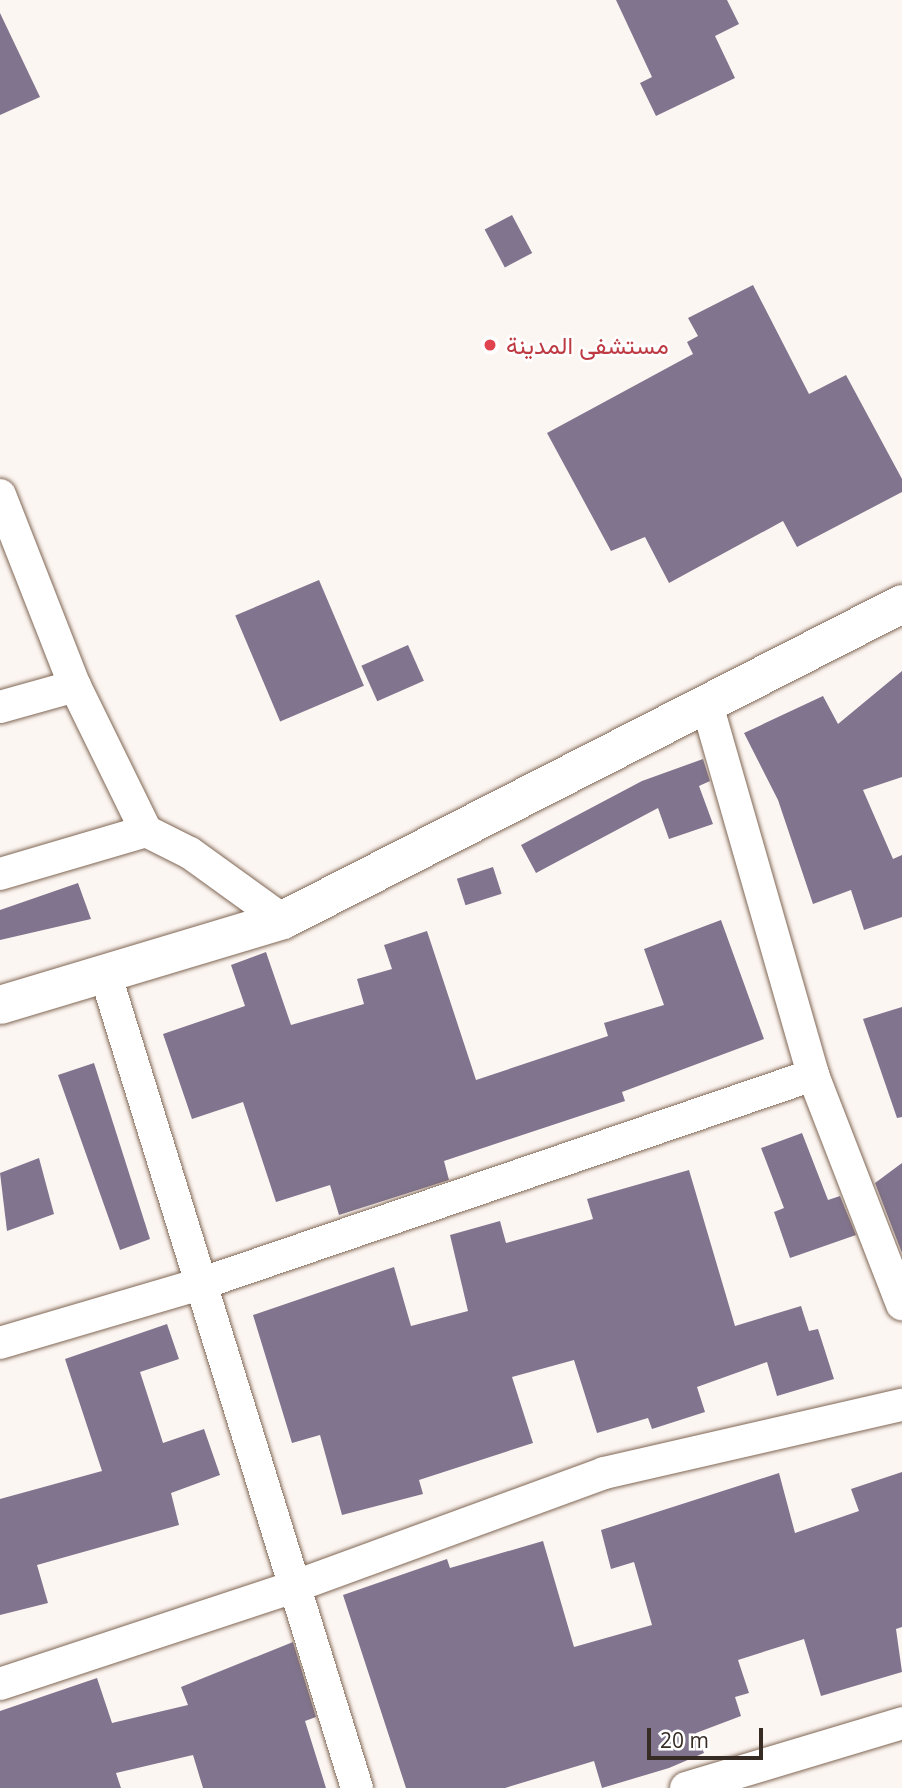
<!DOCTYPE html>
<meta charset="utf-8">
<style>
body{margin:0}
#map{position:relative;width:902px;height:1788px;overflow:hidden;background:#fcf6f2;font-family:"Open Sans",Vazirmatn,sans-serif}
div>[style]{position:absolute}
.building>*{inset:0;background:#80748e;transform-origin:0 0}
.roads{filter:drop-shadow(0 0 2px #806755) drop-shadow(0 0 2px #806755)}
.minor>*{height:32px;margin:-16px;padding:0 16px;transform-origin:16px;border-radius:16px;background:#fff}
.tertiary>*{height:38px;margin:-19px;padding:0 19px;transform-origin:19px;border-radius:19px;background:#fff}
.dots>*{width:19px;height:19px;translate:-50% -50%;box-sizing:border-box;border:4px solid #fff;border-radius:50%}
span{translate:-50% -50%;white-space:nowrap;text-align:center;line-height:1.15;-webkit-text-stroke:5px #fff;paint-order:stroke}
.health-label{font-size:24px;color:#be3a42}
.left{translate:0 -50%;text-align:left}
.scale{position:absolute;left:647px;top:1728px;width:116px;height:32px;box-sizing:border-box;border:4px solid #372c24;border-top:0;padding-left:9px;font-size:21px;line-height:24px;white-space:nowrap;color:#372c24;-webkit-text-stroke:5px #fff;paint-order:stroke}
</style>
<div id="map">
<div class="building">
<i style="clip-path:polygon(616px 0,727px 0,739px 24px,715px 36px,735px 78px,656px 116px,640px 83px,652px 77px)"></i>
<i style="clip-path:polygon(0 13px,40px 97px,0 115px)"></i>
<i style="left:512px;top:215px;width:43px;height:31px;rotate:62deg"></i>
<i style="clip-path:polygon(753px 285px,809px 394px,846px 375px,902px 479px,902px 492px,797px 547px,783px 521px,669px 583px,645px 537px,611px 551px,547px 433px,693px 354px,687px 342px,698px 336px,688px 318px)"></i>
<i style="left:319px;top:580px;width:115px;height:91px;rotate:67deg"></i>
<i style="left:408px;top:645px;width:39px;height:51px;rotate:66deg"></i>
<i style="clip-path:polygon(902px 671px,902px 777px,863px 790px,893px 859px,902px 855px,902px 917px,864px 930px,851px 890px,813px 904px,778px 800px,744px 733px,823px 696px,838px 724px)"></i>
<i style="clip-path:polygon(703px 759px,710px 781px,699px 786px,713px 824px,669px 839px,658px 808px,536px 873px,521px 845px,642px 781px)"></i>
<i style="left:493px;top:867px;width:28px;height:38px;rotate:72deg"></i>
<i style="clip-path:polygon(78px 883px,91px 919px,0 940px,0 910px)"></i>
<i style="clip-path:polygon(721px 920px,764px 1039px,622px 1092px,625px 1101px,444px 1161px,449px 1180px,339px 1215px,330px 1185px,276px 1202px,243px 1102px,192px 1119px,163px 1034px,245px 1006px,231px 965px,266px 952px,291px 1025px,364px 1004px,357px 979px,392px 969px,384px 945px,427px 931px,476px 1080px,608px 1036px,604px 1023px,664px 1005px,644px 949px)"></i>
<i style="clip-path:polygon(902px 1007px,902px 1117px,897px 1118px,863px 1019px)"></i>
<i style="clip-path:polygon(94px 1063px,150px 1239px,120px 1250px,58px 1075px)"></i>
<i style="clip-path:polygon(802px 1133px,828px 1200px,840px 1196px,856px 1235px,790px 1258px,774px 1212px,784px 1208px,761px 1148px)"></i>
<i style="clip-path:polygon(39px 1158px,54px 1214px,7px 1231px,0 1173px)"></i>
<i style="clip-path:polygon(902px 1163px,902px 1253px,875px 1183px)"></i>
<i style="clip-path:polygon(689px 1170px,735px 1326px,801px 1306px,809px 1331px,818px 1329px,834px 1379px,777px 1396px,767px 1362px,697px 1387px,705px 1412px,652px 1429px,648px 1418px,597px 1433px,574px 1360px,512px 1377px,533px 1443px,419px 1480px,423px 1494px,342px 1515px,320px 1435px,292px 1443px,253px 1315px,394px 1267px,411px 1326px,468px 1311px,450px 1235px,500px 1221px,506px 1243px,593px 1219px,587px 1199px)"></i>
<i style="clip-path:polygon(167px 1324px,179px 1359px,140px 1372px,163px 1443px,204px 1429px,220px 1475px,171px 1493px,179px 1525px,37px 1565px,48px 1603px,0 1615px,0 1499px,102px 1471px,65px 1359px)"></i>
<i style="clip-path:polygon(902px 1472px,902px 1627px,896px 1629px,902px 1672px,821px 1696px,804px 1639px,738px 1660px,749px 1693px,735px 1697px,741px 1716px,696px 1733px,704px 1753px,669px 1768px,602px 1788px,594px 1761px,505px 1788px,406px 1788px,343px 1595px,447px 1559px,450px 1568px,543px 1541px,574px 1647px,652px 1625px,634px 1562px,611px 1569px,601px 1530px,779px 1473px,795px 1533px,859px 1511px,851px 1489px)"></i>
<i style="clip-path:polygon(293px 1642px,316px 1717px,305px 1721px,326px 1788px,203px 1788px,193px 1755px,116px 1773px,121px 1788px,0 1788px,0 1711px,97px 1678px,112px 1723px,188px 1705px,181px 1687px)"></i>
</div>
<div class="roads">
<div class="minor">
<i style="left:0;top:495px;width:205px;rotate:68.6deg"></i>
<i style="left:75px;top:686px;width:161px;rotate:63.9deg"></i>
<i style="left:146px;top:831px;width:49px;rotate:26.6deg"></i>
<i style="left:190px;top:853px;width:115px;rotate:35.8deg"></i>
<i style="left:0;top:707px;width:78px;rotate:-15.6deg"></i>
<i style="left:708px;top:708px;width:382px;rotate:74deg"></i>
<i style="left:813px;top:1075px;width:246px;rotate:68.8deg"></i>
<i style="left:0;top:874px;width:152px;rotate:-16.4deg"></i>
<i style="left:105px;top:973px;width:853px;rotate:72.82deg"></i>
<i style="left:0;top:1343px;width:209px;rotate:-16.4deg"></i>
<i style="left:200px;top:1284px;width:648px;rotate:-18.83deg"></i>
<i style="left:0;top:1684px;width:309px;rotate:-18.3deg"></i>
<i style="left:293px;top:1587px;width:331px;rotate:-20.1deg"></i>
<i style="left:604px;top:1473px;width:306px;rotate:-12.9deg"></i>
<i style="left:686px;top:1788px;width:226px;rotate:-16.7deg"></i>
</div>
<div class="tertiary">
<i style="left:0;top:1005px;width:295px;rotate:-16.7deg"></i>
<i style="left:283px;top:920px;width:695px;rotate:-27.04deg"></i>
</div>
</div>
<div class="dots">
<i style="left:490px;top:345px;background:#e0444e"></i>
</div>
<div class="health-label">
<span class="left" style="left:506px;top:345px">مستشفى المدينة</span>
</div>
<div class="scale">20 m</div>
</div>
